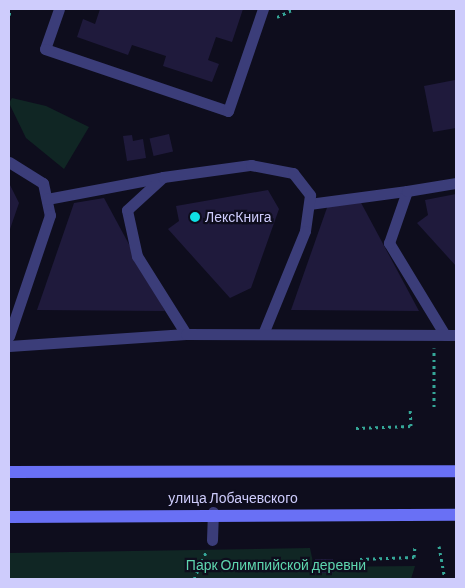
<!DOCTYPE html>
<meta charset="utf-8">
<style>
body{margin:0}
#map{position:relative;width:465px;height:588px;overflow:hidden;background:#0e0d1d;font-family:Barlow,sans-serif}
div>[style]{position:absolute}
.green>*{inset:0;background:#102624}
.building>*{inset:0;background:#1f1a3c;transform-origin:0 0}
.path>*{height:3px;margin-top:-1.5px;transform-origin:0;background:repeating-linear-gradient(90deg,#35a798 0 2.5px,transparent 0 6.5px)}
.lane>*{height:11px;margin:-5.5px;padding:0 5.5px;transform-origin:5.5px;border-radius:5.5px;background:#3b3d79}
.secondary>*{height:12px;margin:-6px;padding:0 6px;transform-origin:6px;border-radius:6px;background:#6970f5}
.dots>*{width:14px;height:14px;translate:-50% -50%;box-sizing:border-box;border:2px solid #0e0d1d;border-radius:50%}
span{translate:-50% -50%;white-space:nowrap;text-align:center;line-height:1.15;-webkit-text-stroke:4.5px #0e0d1d;paint-order:stroke}
.poi-label{font-size:14px;color:#ceccfc}
.left{translate:0 -50%;text-align:left}
.street-label{font-size:14px;color:#ceccfc}
.park-label{font-size:14px;color:#5ed6af}
.frame{position:absolute;inset:0;border:10px solid #ceccfc;pointer-events:none}
</style>
<div id="map">
<div class="green">
<i style="clip-path:polygon(12px 98px,46px 106px,89px 127px,64px 169px,26px 138px,9px 103px)"></i>
<i style="clip-path:polygon(310px 548px,314px 567px,415px 566px,411px 579px,9px 579px,9px 553px)"></i>
</div>
<div class="building">
<i style="clip-path:polygon(100px 9px,243px 9px,232px 42px,216px 37px,208px 60px,219px 64px,212px 82px,163px 66px,166px 56px,132px 45px,128px 55px,77px 37px,83px 19px,95px 24px)"></i>
<i style="clip-path:polygon(455px 80px,456px 128px,433px 132px,424px 86px)"></i>
<i style="left:169px;top:134px;width:18px;height:20px;rotate:77deg"></i>
<i style="clip-path:polygon(132px 135px,133px 141px,143px 139px,146px 158px,127px 161px,123px 136px)"></i>
<i style="clip-path:polygon(9px 183px,19px 203px,9px 232px)"></i>
<i style="clip-path:polygon(268px 190px,279px 209px,251px 288px,230px 298px,168px 229px,179px 221px,176px 206px)"></i>
<i style="clip-path:polygon(456px 194px,456px 266px,417px 223px,428px 215px,425px 200px)"></i>
<i style="clip-path:polygon(104px 198px,165px 311px,37px 310px,74px 203px)"></i>
<i style="clip-path:polygon(359px 199px,419px 311px,291px 310px,329px 202px)"></i>
<i style="left:315px;top:559px;width:18px;height:14px"></i>
</div>
<div class="path">
<i style="left:9px;top:15px;width:6px;rotate:-72deg"></i>
<i style="left:277px;top:17px;width:19px;rotate:-25deg"></i>
<i style="left:434px;top:407px;width:59px;rotate:-90deg"></i>
<i style="left:356px;top:428px;width:55px;rotate:-2.1deg"></i>
<i style="left:411px;top:426px;width:19px;rotate:-93deg"></i>
<i style="left:439px;top:546px;width:34px;rotate:80deg"></i>
<i style="left:360px;top:559px;width:54px;rotate:-2.1deg"></i>
<i style="left:414px;top:557px;width:11px;rotate:-85deg"></i>
<i style="left:194px;top:579px;width:30px;rotate:-66deg"></i>
</div>
<div class="lane">
<i style="left:59px;top:9px;width:42px;rotate:109.3deg"></i>
<i style="left:45px;top:49px;width:193px;rotate:18.7deg"></i>
<i style="left:228px;top:111px;width:108px;rotate:-71.1deg"></i>
<i style="left:9px;top:162px;width:40px;rotate:32deg"></i>
<i style="left:43px;top:183px;width:33px;rotate:78deg"></i>
<i style="left:50px;top:215px;width:128px;rotate:108.7deg"></i>
<i style="left:47px;top:199px;width:118px;rotate:-10.7deg"></i>
<i style="left:309px;top:204px;width:99px;rotate:-7.6deg"></i>
<i style="left:186px;top:334px;width:92px;rotate:-122.1deg"></i>
<i style="left:137px;top:256px;width:47px;rotate:-102.3deg"></i>
<i style="left:127px;top:210px;width:49px;rotate:-42.5deg"></i>
<i style="left:163px;top:177px;width:89px;rotate:-7.8deg"></i>
<i style="left:251px;top:165px;width:43px;rotate:10.8deg"></i>
<i style="left:293px;top:173px;width:28px;rotate:52deg"></i>
<i style="left:310px;top:195px;width:36px;rotate:98deg"></i>
<i style="left:305px;top:231px;width:111px;rotate:112.2deg"></i>
<i style="left:445px;top:335px;width:108px;rotate:-121.3deg"></i>
<i style="left:389px;top:243px;width:55px;rotate:-70.9deg"></i>
<i style="left:407px;top:191px;width:50px;rotate:-9.3deg"></i>
<i style="left:9px;top:346px;width:177px;rotate:-3.9deg"></i>
<i style="left:186px;top:334px;width:270px;rotate:0.2deg"></i>
<i style="left:212px;top:540px;width:28px;rotate:-88deg"></i>
</div>
<div class="secondary">
<i style="left:9px;top:472px;width:447px;rotate:-0.1deg"></i>
<i style="left:9px;top:517px;width:447px;rotate:-0.3deg"></i>
</div>
<div class="dots">
<i style="left:195px;top:217px;background:#0fe0e5"></i>
</div>
<div class="poi-label">
<span class="left" style="left:205px;top:217px">ЛексКнига</span>
</div>
<div class="street-label">
<span style="left:233px;top:498px">улица Лобачевского</span>
</div>
<div class="park-label">
<span style="left:276px;top:565px">Парк Олимпийской деревни</span>
</div>
<div class="frame"></div>
</div>
